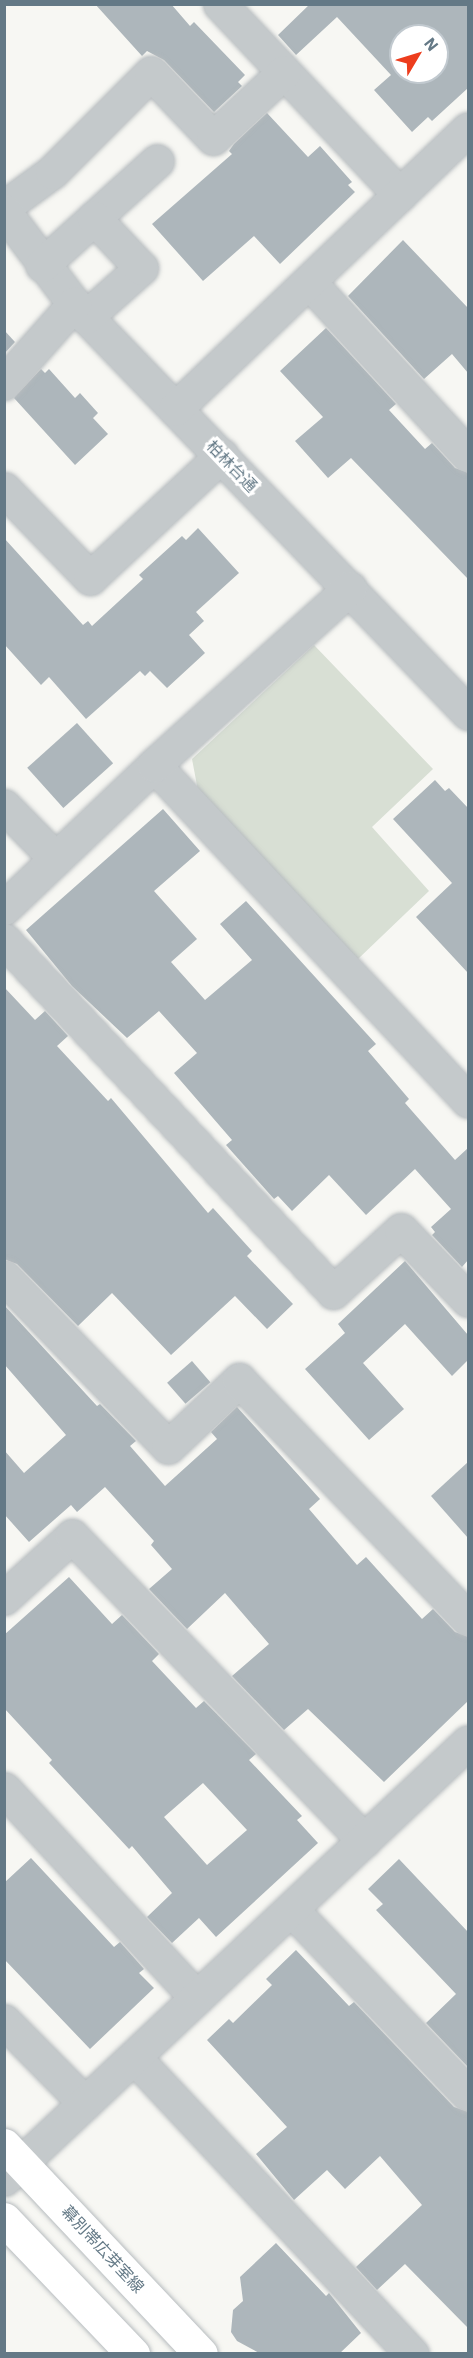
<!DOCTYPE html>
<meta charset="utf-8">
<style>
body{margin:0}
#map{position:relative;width:473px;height:2358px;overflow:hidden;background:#f7f7f3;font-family:"IBM Plex Sans","Noto Sans JP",sans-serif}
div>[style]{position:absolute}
.green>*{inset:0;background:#d8dfd4}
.building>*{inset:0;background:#adb6bb;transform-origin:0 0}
.roads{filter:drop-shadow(0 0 2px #b7bcbf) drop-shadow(0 0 2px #b7bcbf)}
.minor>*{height:33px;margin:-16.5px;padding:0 16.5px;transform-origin:16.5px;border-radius:16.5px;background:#c4c9cb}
.major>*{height:33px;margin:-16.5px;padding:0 16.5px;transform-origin:16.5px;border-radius:16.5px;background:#fff}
span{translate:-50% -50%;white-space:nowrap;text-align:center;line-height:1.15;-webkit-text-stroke:6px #fff;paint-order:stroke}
.street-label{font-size:16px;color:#647986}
.frame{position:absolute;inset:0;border:6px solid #647986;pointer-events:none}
.north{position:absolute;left:389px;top:24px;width:60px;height:60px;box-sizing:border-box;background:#fff;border:2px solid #c1c9cf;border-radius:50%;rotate:52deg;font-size:16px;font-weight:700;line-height:24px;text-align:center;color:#647986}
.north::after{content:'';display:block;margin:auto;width:21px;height:27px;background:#ed3d1d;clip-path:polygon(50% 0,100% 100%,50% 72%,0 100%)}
</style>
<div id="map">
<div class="green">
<i style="clip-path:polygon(314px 645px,433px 769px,372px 827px,429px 891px,358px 959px,199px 796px,192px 759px)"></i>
</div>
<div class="building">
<i style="clip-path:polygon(95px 4px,171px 4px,190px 26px,194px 22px,245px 75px,238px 82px,242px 86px,214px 112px,164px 60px,147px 51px,142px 56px)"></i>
<i style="clip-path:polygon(evenodd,310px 4px,468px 4px,468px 88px,432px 121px,428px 117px,412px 132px,374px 90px,391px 75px,337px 17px,296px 55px,278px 35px,310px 4px,401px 36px,437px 36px,437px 72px,401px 72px,401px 36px)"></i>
<i style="clip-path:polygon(267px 113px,308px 157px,320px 146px,352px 182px,348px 185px,355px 192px,280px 264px,254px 236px,203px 281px,152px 224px,232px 154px,229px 151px,234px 144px)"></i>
<i style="clip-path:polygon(403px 240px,468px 308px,468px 373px,452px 354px,424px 379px,348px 296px)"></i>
<i style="clip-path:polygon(326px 328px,396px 404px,389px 410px,425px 449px,432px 443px,455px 468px,468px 473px,468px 579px,351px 458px,328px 478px,295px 441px,323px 417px,280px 371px)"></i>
<i style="clip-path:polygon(4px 330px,15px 342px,4px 354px)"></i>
<i style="clip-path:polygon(41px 369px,45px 373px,49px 369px,75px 398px,80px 393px,98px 413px,93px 418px,108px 434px,75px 465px,14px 398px)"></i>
<i style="clip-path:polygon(198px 528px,239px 573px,196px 612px,204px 621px,189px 635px,205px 653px,167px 688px,150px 671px,145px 676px,140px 671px,86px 719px,49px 677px,41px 685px,4px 644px,4px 538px,83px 625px,88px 621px,92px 626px,143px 579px,139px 575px,182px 536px,186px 540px)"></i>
<i style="left:77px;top:723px;width:54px;height:67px;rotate:48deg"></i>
<i style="clip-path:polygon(435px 780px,445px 791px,449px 788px,468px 808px,468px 973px,416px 917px,452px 883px,393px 819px)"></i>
<i style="clip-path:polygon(163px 809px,200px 851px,154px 891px,197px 939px,171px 962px,205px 1000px,252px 960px,220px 924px,246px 901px,376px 1044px,368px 1051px,409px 1099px,405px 1103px,455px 1160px,468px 1148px,468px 1260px,462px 1267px,432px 1235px,435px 1232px,431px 1227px,451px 1209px,415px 1169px,366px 1215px,329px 1175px,292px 1211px,278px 1196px,274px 1199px,226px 1145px,232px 1140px,174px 1073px,197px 1053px,159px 1011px,127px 1038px,72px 986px,26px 930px)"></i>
<i style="clip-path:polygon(4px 987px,35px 1020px,45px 1011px,68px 1036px,57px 1046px,108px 1101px,111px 1098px,208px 1213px,213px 1208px,252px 1251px,247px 1256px,293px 1304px,267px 1329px,235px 1296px,171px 1355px,112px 1293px,78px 1326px,17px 1264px,4px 1259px)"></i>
<i style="clip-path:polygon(405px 1261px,468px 1335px,468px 1360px,452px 1376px,405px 1324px,363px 1363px,404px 1409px,369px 1440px,305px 1369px,345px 1333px,338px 1324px)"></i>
<i style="clip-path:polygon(4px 1305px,97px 1406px,100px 1404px,136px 1441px,130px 1446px,165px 1486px,217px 1439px,211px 1432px,237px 1407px,320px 1499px,309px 1509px,357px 1565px,366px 1557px,422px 1619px,433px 1609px,455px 1632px,468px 1637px,468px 1701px,384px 1782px,308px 1709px,284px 1730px,232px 1676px,269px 1644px,225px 1593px,187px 1629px,149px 1589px,172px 1569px,151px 1545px,154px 1541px,105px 1487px,77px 1512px,71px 1505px,29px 1542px,4px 1514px,4px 1450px,24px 1473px,66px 1435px,4px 1364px)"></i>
<i style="left:192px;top:1361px;width:28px;height:33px;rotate:49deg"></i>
<i style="clip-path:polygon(468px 1462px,468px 1538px,431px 1496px)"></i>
<i style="clip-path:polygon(evenodd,69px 1577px,112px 1624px,122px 1615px,159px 1654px,152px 1661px,196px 1708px,204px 1701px,256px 1754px,249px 1760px,302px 1816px,297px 1820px,318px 1843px,216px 1937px,199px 1918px,172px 1943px,147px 1917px,172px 1893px,132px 1846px,129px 1849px,49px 1763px,52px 1760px,4px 1708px,4px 1635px,69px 1577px,203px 1783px,247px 1830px,207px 1865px,164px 1817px,203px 1783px)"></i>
<i style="clip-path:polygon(31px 1858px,114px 1947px,120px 1942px,144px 1969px,139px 1973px,154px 1988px,90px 2049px,4px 1959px,4px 1883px)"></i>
<i style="clip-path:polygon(399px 1859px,468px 1932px,468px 2067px,426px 2023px,456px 1994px,376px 1910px,383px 1904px,368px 1889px)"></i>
<i style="clip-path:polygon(296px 1950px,349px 2006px,354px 2002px,454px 2107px,468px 2112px,468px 2328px,405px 2264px,377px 2290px,356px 2267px,422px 2205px,380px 2156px,345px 2189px,327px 2170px,294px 2200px,256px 2154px,287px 2127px,207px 2040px,229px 2019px,233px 2023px,272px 1985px,266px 1979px)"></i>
<i style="clip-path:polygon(276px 2243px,326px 2296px,329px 2293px,361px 2333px,339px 2354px,261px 2354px,237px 2341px,231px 2332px,233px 2310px,243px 2301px,240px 2277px)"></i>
</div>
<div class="roads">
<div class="minor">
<i style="left:220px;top:4px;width:262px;rotate:46.7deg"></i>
<i style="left:4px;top:207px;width:59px;rotate:-36.1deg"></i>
<i style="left:52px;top:172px;width:140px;rotate:-45deg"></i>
<i style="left:151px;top:73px;width:90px;rotate:46.4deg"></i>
<i style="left:213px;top:138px;width:97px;rotate:-42.9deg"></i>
<i style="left:4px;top:211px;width:116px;rotate:53deg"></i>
<i style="left:74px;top:304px;width:568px;rotate:46.07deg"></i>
<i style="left:42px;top:265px;width:155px;rotate:-42.1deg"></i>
<i style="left:309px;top:282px;width:235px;rotate:47.4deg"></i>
<i style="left:86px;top:317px;width:74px;rotate:-41.7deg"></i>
<i style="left:141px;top:268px;width:69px;rotate:-133.2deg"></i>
<i style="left:4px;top:383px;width:106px;rotate:-48.5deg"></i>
<i style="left:175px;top:409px;width:405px;rotate:-43.7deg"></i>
<i style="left:4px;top:489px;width:124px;rotate:46deg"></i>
<i style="left:90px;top:578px;width:180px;rotate:-43deg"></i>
<i style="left:154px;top:765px;width:460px;rotate:46.9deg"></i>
<i style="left:4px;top:806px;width:74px;rotate:45.5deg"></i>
<i style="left:4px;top:908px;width:207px;rotate:-43.6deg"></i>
<i style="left:154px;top:765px;width:264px;rotate:-42.1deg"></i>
<i style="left:4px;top:940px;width:482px;rotate:46.9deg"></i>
<i style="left:333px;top:1292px;width:92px;rotate:-42.4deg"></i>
<i style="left:401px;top:1230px;width:97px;rotate:46.3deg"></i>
<i style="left:4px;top:1277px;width:236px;rotate:46deg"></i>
<i style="left:168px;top:1447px;width:98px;rotate:-43.3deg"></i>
<i style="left:239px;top:1380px;width:331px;rotate:46.2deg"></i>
<i style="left:4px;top:1598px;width:92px;rotate:-42.4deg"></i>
<i style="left:72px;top:1536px;width:422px;rotate:46.2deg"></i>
<i style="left:4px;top:1789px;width:284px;rotate:47.3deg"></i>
<i style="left:291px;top:1909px;width:256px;rotate:46.3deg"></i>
<i style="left:4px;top:2021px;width:115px;rotate:45.4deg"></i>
<i style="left:134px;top:2057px;width:407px;rotate:46.9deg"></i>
<i style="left:4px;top:2179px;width:637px;rotate:-43.28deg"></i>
</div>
<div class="major">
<i style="left:4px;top:2145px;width:287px;rotate:46.7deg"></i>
<i style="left:4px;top:2219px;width:187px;rotate:46.3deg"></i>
</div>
</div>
<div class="street-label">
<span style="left:232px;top:466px;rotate:46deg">柏林台通</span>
<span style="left:103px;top:2249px;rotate:47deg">幕別帯広芽室線</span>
</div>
<div class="frame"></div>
<div class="north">N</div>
</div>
